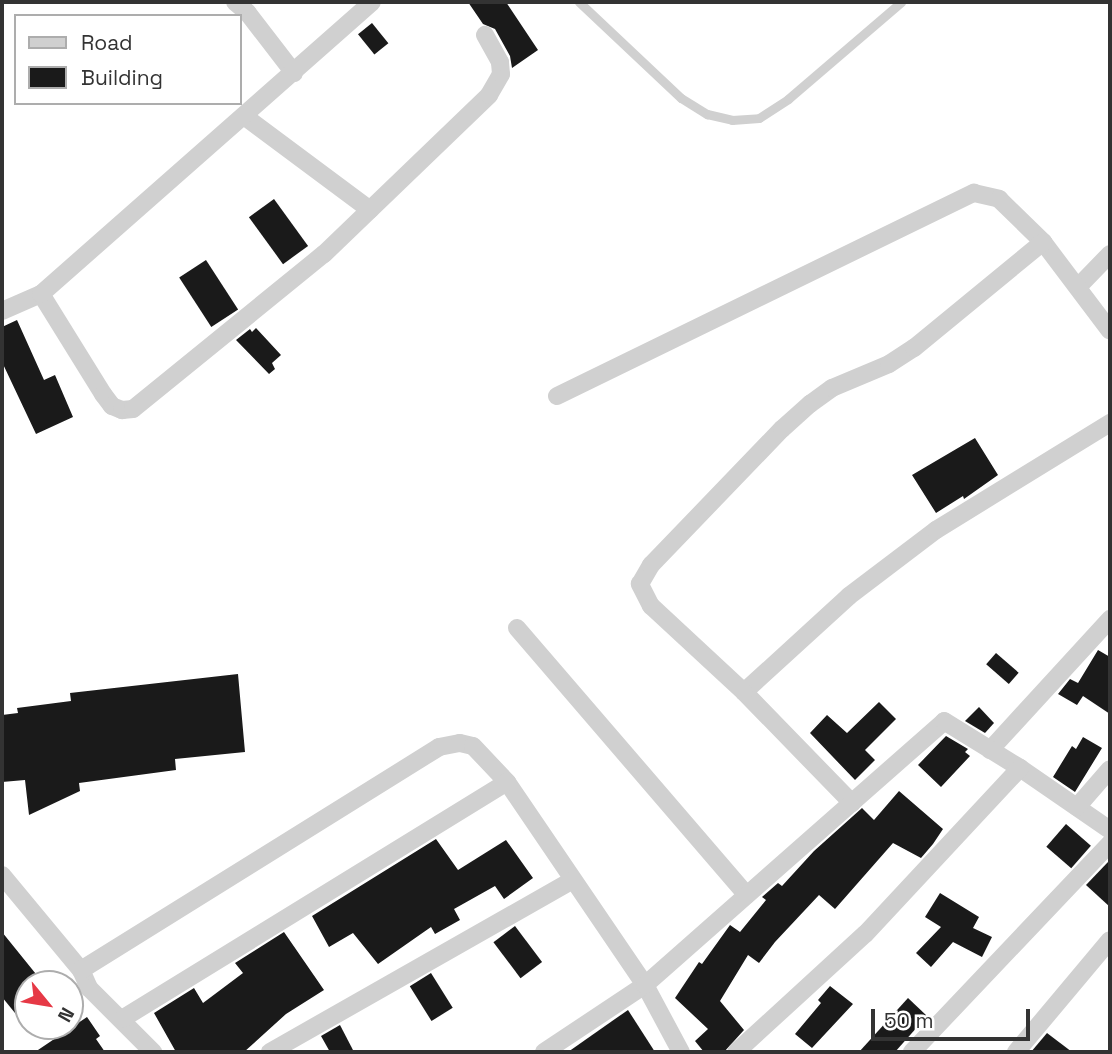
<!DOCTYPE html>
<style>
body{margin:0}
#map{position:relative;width:1112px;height:1054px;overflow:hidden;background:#fff;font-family:"Space Grotesk",sans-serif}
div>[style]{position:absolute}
.building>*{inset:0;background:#1a1a1a;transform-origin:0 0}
.service>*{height:9px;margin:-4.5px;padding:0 4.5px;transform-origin:4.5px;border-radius:4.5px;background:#d0d0d0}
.minor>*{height:18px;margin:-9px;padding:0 9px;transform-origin:9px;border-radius:9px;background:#d0d0d0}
span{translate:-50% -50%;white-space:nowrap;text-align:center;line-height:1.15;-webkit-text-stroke:7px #fff;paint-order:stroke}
.frame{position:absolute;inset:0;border:4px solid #333;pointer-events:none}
.legend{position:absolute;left:14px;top:14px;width:228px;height:91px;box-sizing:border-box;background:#fff;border:2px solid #adadad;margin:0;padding:9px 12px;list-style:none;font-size:21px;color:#333}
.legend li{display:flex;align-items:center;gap:14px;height:35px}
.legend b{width:35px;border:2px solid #adadad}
.north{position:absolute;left:14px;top:970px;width:70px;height:70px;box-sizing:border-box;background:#fff;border:2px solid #adadad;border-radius:50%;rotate:120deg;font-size:19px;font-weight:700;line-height:28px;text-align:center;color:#333}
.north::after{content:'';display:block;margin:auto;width:24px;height:32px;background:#e63946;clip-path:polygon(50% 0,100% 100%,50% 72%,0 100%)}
.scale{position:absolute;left:871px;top:1009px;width:159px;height:32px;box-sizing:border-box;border:4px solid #333;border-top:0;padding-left:9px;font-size:21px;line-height:24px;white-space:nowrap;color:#333;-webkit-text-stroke:5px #fff;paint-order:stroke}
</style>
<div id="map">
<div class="building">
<i style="clip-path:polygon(468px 2px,506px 2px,538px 50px,512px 68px,510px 56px,495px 29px,483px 24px)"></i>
<i style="left:372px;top:23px;width:26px;height:18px;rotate:51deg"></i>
<i style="left:274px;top:199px;width:58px;height:31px;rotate:54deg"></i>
<i style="left:206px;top:260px;width:59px;height:32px;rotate:57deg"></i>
<i style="clip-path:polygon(17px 320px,44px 380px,55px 375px,73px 417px,36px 434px,2px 362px,2px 327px)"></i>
<i style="clip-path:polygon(256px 328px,281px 355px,272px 363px,275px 369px,269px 374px,236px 340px,250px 329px,252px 332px)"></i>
<i style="clip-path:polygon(975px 438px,998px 475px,964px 499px,963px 496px,936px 513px,912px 475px)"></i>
<i style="clip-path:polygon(1098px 650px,1110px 657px,1110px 714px,1083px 696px,1077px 705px,1058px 694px,1070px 679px,1078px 683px)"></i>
<i style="left:996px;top:653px;width:30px;height:15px;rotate:41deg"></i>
<i style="clip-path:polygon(238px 674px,245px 752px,175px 759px,176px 770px,79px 783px,80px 791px,29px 815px,25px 780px,2px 782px,2px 715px,18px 713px,17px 708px,71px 701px,70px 693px)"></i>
<i style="clip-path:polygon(879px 702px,896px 719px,865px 750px,875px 760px,855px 780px,810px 733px,827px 715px,847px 733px)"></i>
<i style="clip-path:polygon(979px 707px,994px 723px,985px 733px,965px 721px)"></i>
<i style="clip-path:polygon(946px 736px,968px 749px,965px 752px,970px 756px,941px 787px,918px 765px)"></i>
<i style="clip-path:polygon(1083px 737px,1102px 748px,1075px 792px,1053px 777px,1072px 746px,1076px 749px)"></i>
<i style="clip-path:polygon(899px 791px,943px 829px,933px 844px,921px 858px,893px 843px,835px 909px,819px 895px,775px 942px,759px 963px,748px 955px,720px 1001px,744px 1030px,724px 1052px,704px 1052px,695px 1041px,708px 1029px,675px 998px,699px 962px,702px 964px,730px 925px,740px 932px,766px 900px,762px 897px,778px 883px,782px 886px,814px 851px,862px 808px,874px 820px)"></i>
<i style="left:1066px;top:824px;width:33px;height:30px;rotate:41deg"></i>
<i style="clip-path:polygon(436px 839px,458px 870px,506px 840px,533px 878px,504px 899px,495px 886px,454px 909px,460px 920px,435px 934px,431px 927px,378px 964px,353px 933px,329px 947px,312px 916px)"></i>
<i style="clip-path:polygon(1108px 862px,1110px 864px,1110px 907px,1086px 885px)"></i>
<i style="clip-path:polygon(940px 893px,979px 917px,973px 928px,992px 937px,982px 957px,953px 942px,931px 967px,916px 953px,941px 927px,925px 917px)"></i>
<i style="left:515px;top:926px;width:45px;height:27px;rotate:53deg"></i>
<i style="clip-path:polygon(2px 932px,44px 984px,28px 984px,28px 1029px,2px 997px)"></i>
<i style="clip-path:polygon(284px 932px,324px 990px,286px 1014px,244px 1052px,176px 1052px,154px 1013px,194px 988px,203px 1003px,243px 973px,235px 963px)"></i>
<i style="left:431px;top:973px;width:41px;height:25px;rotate:58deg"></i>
<i style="clip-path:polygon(830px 986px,853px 1004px,812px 1048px,795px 1034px,821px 1003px,818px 1000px)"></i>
<i style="clip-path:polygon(908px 998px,927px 1016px,895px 1052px,859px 1052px)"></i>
<i style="clip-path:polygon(628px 1010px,655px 1052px,568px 1052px,615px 1019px)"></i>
<i style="clip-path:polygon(87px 1017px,100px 1036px,96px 1039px,105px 1052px,35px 1052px)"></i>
<i style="clip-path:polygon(340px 1025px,354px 1052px,330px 1052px,321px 1036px)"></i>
<i style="clip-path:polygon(1047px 1033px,1072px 1052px,1031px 1052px)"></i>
</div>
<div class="service">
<i style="left:579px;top:2px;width:140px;rotate:43.3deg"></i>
<i style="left:681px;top:98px;width:31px;rotate:32deg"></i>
<i style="left:707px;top:114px;width:26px;rotate:13deg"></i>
<i style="left:732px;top:120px;width:27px;rotate:-4deg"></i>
<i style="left:759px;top:118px;width:35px;rotate:-33deg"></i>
<i style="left:788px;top:99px;width:149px;rotate:-40.6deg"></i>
</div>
<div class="minor">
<i style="left:235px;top:2px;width:16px;rotate:40deg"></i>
<i style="left:247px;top:12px;width:77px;rotate:52.4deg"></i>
<i style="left:244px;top:116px;width:157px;rotate:36.7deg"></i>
<i style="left:1078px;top:287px;width:46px;rotate:-45.9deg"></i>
<i style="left:41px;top:294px;width:118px;rotate:58.2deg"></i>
<i style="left:103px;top:394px;width:15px;rotate:53deg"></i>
<i style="left:112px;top:406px;width:11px;rotate:22deg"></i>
<i style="left:122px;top:410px;width:11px;rotate:-5deg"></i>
<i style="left:133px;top:409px;width:246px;rotate:-39.1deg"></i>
<i style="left:324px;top:254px;width:229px;rotate:-43.9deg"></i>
<i style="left:489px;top:95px;width:24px;rotate:-60deg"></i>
<i style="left:501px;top:74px;width:12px;rotate:-95deg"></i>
<i style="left:500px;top:62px;width:31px;rotate:-119deg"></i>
<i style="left:2px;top:311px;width:43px;rotate:-23.6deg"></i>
<i style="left:41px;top:294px;width:441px;rotate:-41.4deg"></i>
<i style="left:557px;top:396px;width:464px;rotate:-26deg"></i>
<i style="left:974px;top:193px;width:26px;rotate:13deg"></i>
<i style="left:999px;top:199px;width:62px;rotate:44.3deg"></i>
<i style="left:1043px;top:242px;width:111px;rotate:53deg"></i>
<i style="left:517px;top:628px;width:352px;rotate:49.3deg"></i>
<i style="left:744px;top:692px;width:142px;rotate:-42.4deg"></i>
<i style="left:849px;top:596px;width:109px;rotate:-37.2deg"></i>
<i style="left:936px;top:530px;width:204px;rotate:-31.6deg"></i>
<i style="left:990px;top:750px;width:178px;rotate:-47.5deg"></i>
<i style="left:1020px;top:768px;width:109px;rotate:34.6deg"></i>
<i style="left:852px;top:803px;width:155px;rotate:-134.2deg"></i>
<i style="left:744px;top:692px;width:127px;rotate:-137.2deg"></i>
<i style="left:651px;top:606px;width:25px;rotate:-117deg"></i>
<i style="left:640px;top:584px;width:22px;rotate:-60deg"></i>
<i style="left:651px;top:565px;width:189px;rotate:-46.1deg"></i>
<i style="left:782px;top:429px;width:38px;rotate:-42deg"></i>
<i style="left:810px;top:404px;width:27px;rotate:-36deg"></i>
<i style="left:832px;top:388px;width:62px;rotate:-22.8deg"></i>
<i style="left:889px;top:364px;width:30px;rotate:-33deg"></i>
<i style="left:914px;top:348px;width:167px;rotate:-39.4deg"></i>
<i style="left:1077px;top:807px;width:50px;rotate:-49deg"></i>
<i style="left:2px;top:875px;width:124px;rotate:50.3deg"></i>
<i style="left:81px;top:970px;width:20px;rotate:66deg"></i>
<i style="left:89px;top:988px;width:91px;rotate:45deg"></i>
<i style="left:81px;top:970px;width:422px;rotate:-31.9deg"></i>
<i style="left:439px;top:747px;width:21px;rotate:-11deg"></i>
<i style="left:460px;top:743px;width:13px;rotate:13deg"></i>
<i style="left:473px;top:746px;width:50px;rotate:46.6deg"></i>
<i style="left:507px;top:782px;width:245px;rotate:55.8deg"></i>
<i style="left:645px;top:985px;width:76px;rotate:61.8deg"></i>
<i style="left:122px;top:1019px;width:452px;rotate:-31.6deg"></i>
<i style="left:270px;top:1052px;width:348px;rotate:-29.6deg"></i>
<i style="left:544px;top:1052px;width:121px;rotate:-33.6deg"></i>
<i style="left:645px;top:985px;width:399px;rotate:-41.4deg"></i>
<i style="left:944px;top:721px;width:89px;rotate:31.7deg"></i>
<i style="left:1020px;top:768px;width:227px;rotate:133deg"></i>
<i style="left:865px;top:934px;width:175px;rotate:137.5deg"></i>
<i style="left:912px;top:1052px;width:288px;rotate:-46.5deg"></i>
<i style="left:1016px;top:1052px;width:146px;rotate:-50deg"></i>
</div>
<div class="frame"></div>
<ul class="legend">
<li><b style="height:9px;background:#d0d0d0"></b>Road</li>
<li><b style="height:19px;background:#1a1a1a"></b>Building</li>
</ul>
<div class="north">N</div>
<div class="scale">50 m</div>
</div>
